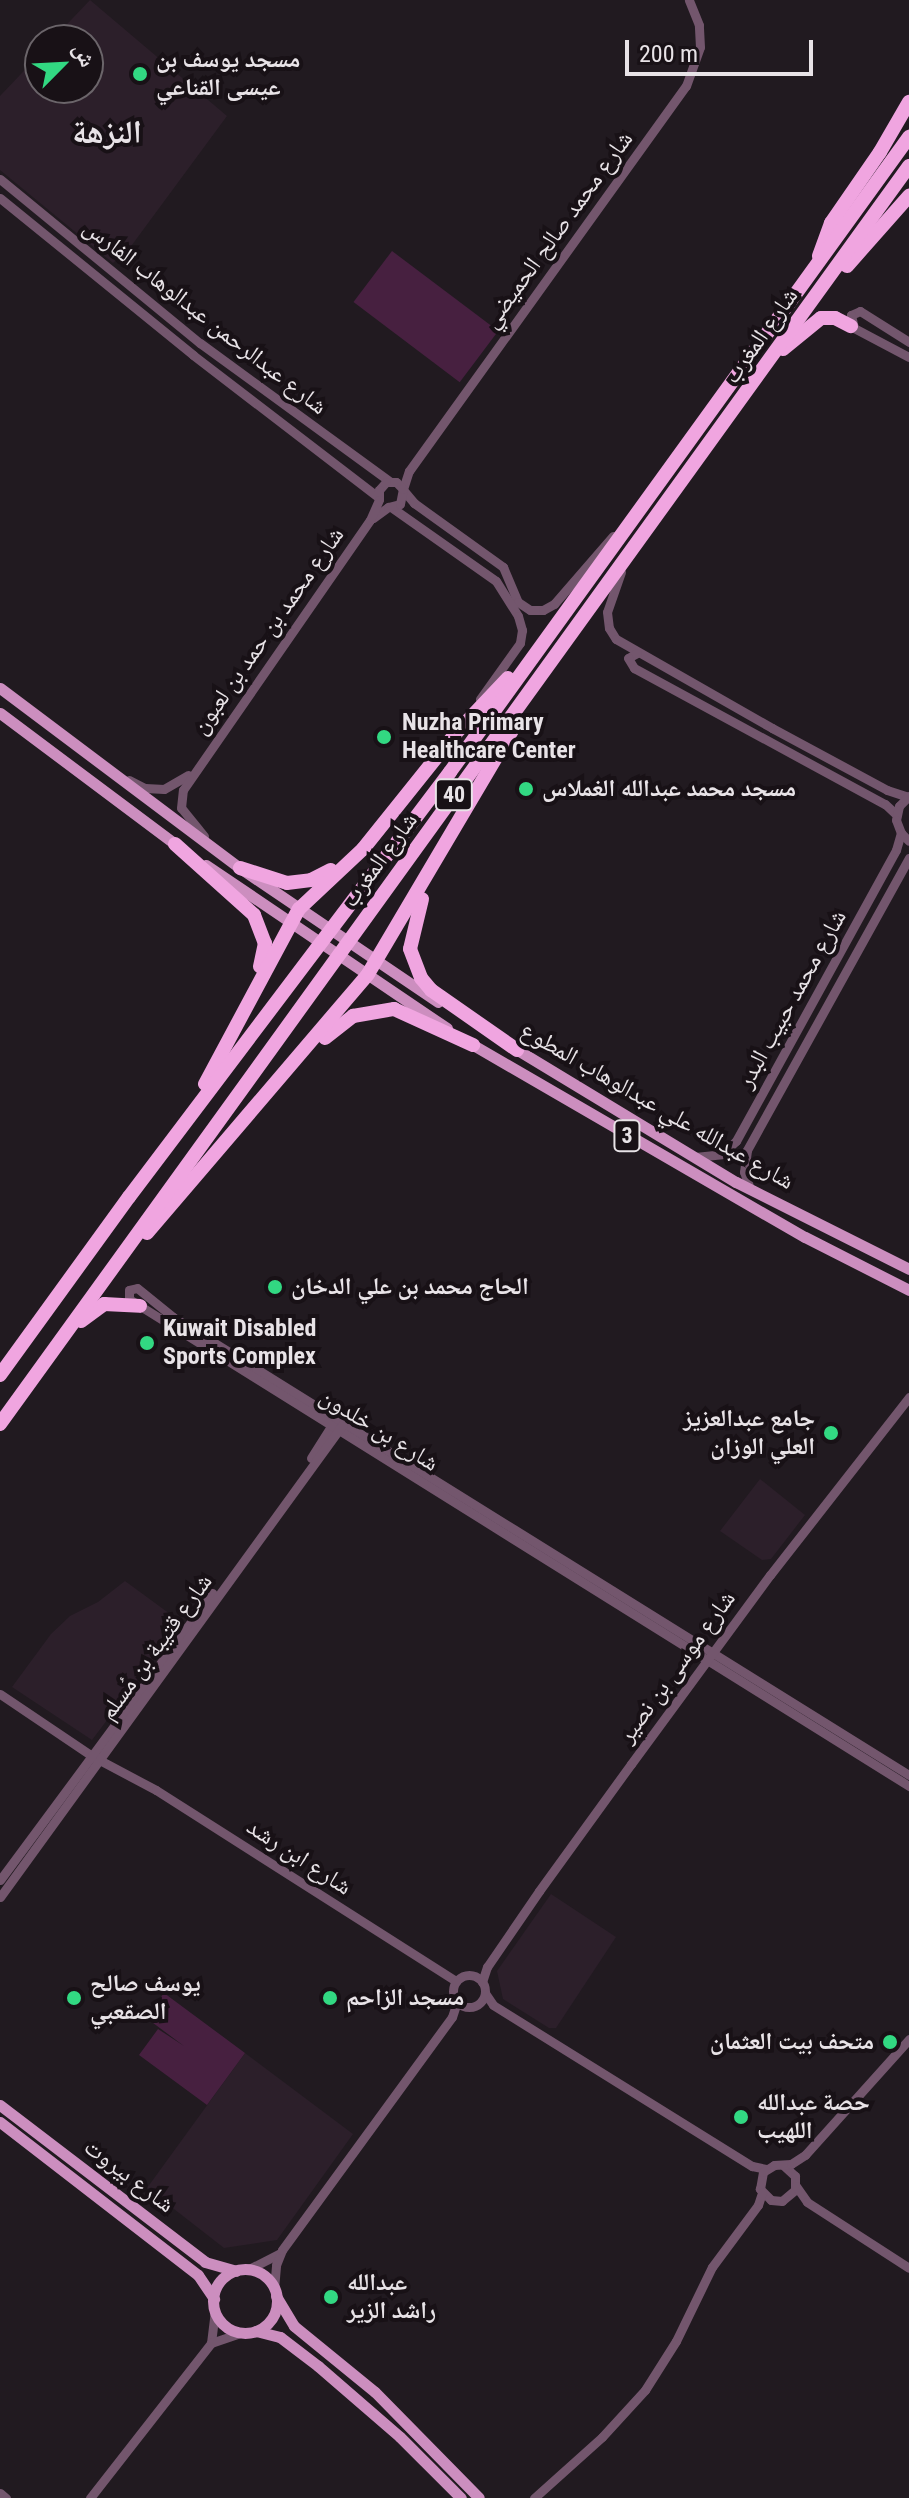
<!DOCTYPE html>
<meta charset="utf-8">
<style>
body{margin:0}
#map{position:relative;width:909px;height:2498px;overflow:hidden;background:#211a20;font-family:"Roboto Condensed","Noto Naskh Arabic",sans-serif}
div>[style]{position:absolute}
.built>*{inset:0;background:#2c1f2a}
.green>*{inset:0;background:#472040;transform-origin:0 0}
.minor>*{height:9px;margin:-4.5px;padding:0 4.5px;transform-origin:4.5px;border-radius:4.5px;background:#73566d}
.minor>.ring{margin:-4.5px;padding:0;box-sizing:content-box;background:none;border:9px solid #73566d;border-radius:50%}
.major>*{height:11px;margin:-5.5px;padding:0 5.5px;transform-origin:5.5px;border-radius:5.5px;background:#cc8ebf}
.major>.ring{margin:-5.5px;padding:0;box-sizing:content-box;background:none;border:11px solid #cc8ebf;border-radius:50%}
.highway>*{height:14px;margin:-7px;padding:0 7px;transform-origin:7px;border-radius:7px;background:#f0a5e0}
.dots>*{width:22px;height:22px;translate:-50% -50%;box-sizing:border-box;border:4px solid #181116;border-radius:50%}
span{translate:-50% -50%;white-space:nowrap;text-align:center;line-height:1.15;-webkit-text-stroke:8px #181116;paint-order:stroke}
.shield-label span{padding:2px 6px;background:#181116;border:2px solid;border-radius:6px;-webkit-text-stroke-width:0}
.shield-label{font-size:22px;color:#e8e3e7;font-weight:700}
.poi-label{font-size:24px;color:#e8e3e7;font-weight:700}
.left{translate:0 -50%;text-align:left}
.right{translate:-100% -50%;text-align:right}
.street-label{font-size:24px;color:#e8e3e7}
.district-label{font-size:32px;color:#e8e3e7;font-weight:700}
.north{position:absolute;left:24px;top:24px;width:80px;height:80px;box-sizing:border-box;background:#181116;border:2px solid #6b656a;border-radius:50%;rotate:66deg;font-size:22px;font-weight:700;line-height:32px;text-align:center;color:#e8e3e7}
.north::after{content:'';display:block;margin:auto;width:28px;height:36px;background:#32d882;clip-path:polygon(50% 0,100% 100%,50% 72%,0 100%)}
.scale{position:absolute;left:625px;top:40px;width:188px;height:36px;box-sizing:border-box;border:4px solid #e8e3e7;border-top:0;padding-left:10px;font-size:24px;line-height:28px;white-space:nowrap;color:#e8e3e7;-webkit-text-stroke:6px #181116;paint-order:stroke}
</style>
<div id="map">
<div class="built">
<i style="clip-path:polygon(90px 0,227px 116px,129px 249px,113px 263px,0 170px,0 96px,40px 54px,40px 88px,88px 88px,88px 40px,52px 40px)"></i>
<i style="clip-path:polygon(760px 1479px,805px 1515px,771px 1559px,762px 1560px,720px 1531px)"></i>
<i style="clip-path:polygon(125px 1581px,181px 1622px,92px 1740px,12px 1687px,51px 1634px,70px 1616px,98px 1602px)"></i>
<i style="clip-path:polygon(551px 1894px,616px 1937px,556px 2028px,549px 2028px,503px 1999px,497px 1971px)"></i>
<i style="clip-path:polygon(245px 2053px,353px 2134px,277px 2240px,224px 2248px,147px 2188px)"></i>
</div>
<div class="green">
<i style="left:392px;top:251px;width:133px;height:64px;rotate:37deg"></i>
<i style="clip-path:polygon(164px 1993px,245px 2053px,207px 2105px,139px 2055px,158px 2029px,184px 2046px,145px 2017px)"></i>
</div>
<div class="minor">
<i style="left:0;top:179px;width:259px;rotate:39.4deg"></i>
<i style="left:200px;top:343px;width:234px;rotate:36.1deg"></i>
<i style="left:0;top:198px;width:249px;rotate:39.1deg"></i>
<i style="left:193px;top:355px;width:233px;rotate:37.5deg"></i>
<i style="left:909px;top:342px;width:58px;rotate:-147.7deg"></i>
<i style="left:860px;top:311px;width:10px;rotate:156deg"></i>
<i style="left:851px;top:315px;width:13px;rotate:77deg"></i>
<i style="left:854px;top:328px;width:62px;rotate:27.8deg"></i>
<i style="left:403px;top:489px;width:19px;rotate:-72deg"></i>
<i style="left:409px;top:471px;width:474px;rotate:-54.3deg"></i>
<i style="left:686px;top:86px;width:41px;rotate:-70.3deg"></i>
<i style="left:700px;top:47px;width:22px;rotate:-93deg"></i>
<i style="left:699px;top:25px;width:27px;rotate:-112deg"></i>
<i style="left:404px;top:491px;width:16px;rotate:50deg"></i>
<i style="left:414px;top:503px;width:110px;rotate:35.7deg"></i>
<i style="left:503px;top:567px;width:38px;rotate:67deg"></i>
<i style="left:518px;top:602px;width:14px;rotate:34deg"></i>
<i style="left:530px;top:610px;width:13px"></i>
<i style="left:543px;top:610px;width:13px;rotate:-29deg"></i>
<i style="left:554px;top:604px;width:90px;rotate:-49.1deg"></i>
<i style="left:391px;top:507px;width:128px;rotate:35.2deg"></i>
<i style="left:496px;top:581px;width:41px;rotate:57.8deg"></i>
<i style="left:518px;top:616px;width:15px;rotate:74deg"></i>
<i style="left:522px;top:630px;width:13px;rotate:99deg"></i>
<i style="left:520px;top:643px;width:69px;rotate:125.5deg"></i>
<i style="left:373px;top:518px;width:19px;rotate:-36deg"></i>
<i style="left:388px;top:507px;width:12px;rotate:-14deg"></i>
<i style="left:400px;top:504px;width:15px;rotate:-79deg"></i>
<i style="left:403px;top:489px;width:10px;rotate:-135deg"></i>
<i style="left:396px;top:482px;width:10px;rotate:180deg"></i>
<i style="left:386px;top:482px;width:11px;rotate:131deg"></i>
<i style="left:379px;top:490px;width:9px;rotate:90deg"></i>
<i style="left:621px;top:572px;width:42px;rotate:109.3deg"></i>
<i style="left:607px;top:612px;width:16px;rotate:83deg"></i>
<i style="left:609px;top:628px;width:13px;rotate:58deg"></i>
<i style="left:616px;top:639px;width:180px;rotate:29.7deg"></i>
<i style="left:772px;top:728px;width:131px;rotate:28.3deg"></i>
<i style="left:887px;top:790px;width:23px;rotate:18deg"></i>
<i style="left:637px;top:653px;width:10px;rotate:151deg"></i>
<i style="left:628px;top:658px;width:12px;rotate:59deg"></i>
<i style="left:634px;top:668px;width:285px;rotate:28.5deg"></i>
<i style="left:885px;top:804px;width:16px;rotate:43deg"></i>
<i style="left:129px;top:780px;width:18px;rotate:27deg"></i>
<i style="left:145px;top:788px;width:19px;rotate:3deg"></i>
<i style="left:164px;top:789px;width:28px;rotate:-30deg"></i>
<i style="left:909px;top:796px;width:14px;rotate:135deg"></i>
<i style="left:899px;top:806px;width:14px;rotate:102deg"></i>
<i style="left:896px;top:820px;width:14px;rotate:69deg"></i>
<i style="left:901px;top:833px;width:11px;rotate:45deg"></i>
<i style="left:204px;top:836px;width:36px;rotate:-129deg"></i>
<i style="left:181px;top:808px;width:18px;rotate:-84deg"></i>
<i style="left:183px;top:790px;width:328px;rotate:-55.3deg"></i>
<i style="left:370px;top:520px;width:22px;rotate:-66deg"></i>
<i style="left:695px;top:1157px;width:27px;rotate:-6deg"></i>
<i style="left:722px;top:1154px;width:19px;rotate:-43deg"></i>
<i style="left:736px;top:1141px;width:332px;rotate:-61.2deg"></i>
<i style="left:896px;top:850px;width:18px;rotate:-74deg"></i>
<i style="left:750px;top:1189px;width:18px;rotate:-109deg"></i>
<i style="left:744px;top:1172px;width:22px;rotate:-82deg"></i>
<i style="left:747px;top:1150px;width:334px;rotate:-61deg"></i>
<i style="left:311px;top:1458px;width:45px;rotate:-57.7deg"></i>
<i style="left:0;top:1694px;width:111px;rotate:34deg"></i>
<i style="left:92px;top:1756px;width:72px;rotate:28deg"></i>
<i style="left:156px;top:1790px;width:356px;rotate:32.5deg"></i>
<i style="left:909px;top:1775px;width:867px;rotate:-148.11deg"></i>
<i style="left:173px;top:1317px;width:46px;rotate:-141.1deg"></i>
<i style="left:137px;top:1288px;width:8px;rotate:166deg"></i>
<i style="left:129px;top:1290px;width:9px;rotate:90deg"></i>
<i style="left:129px;top:1299px;width:920px;rotate:31.98deg"></i>
<i style="left:0;top:1880px;width:357px;rotate:-53.5deg"></i>
<i style="left:0;top:1897px;width:584px;rotate:-54.05deg"></i>
<i class="ring" style="left:453px;top:1975px;width:23px;height:23px"></i>
<i style="left:482px;top:1982px;width:16px;rotate:-72deg"></i>
<i style="left:487px;top:1967px;width:92px;rotate:-55.6deg"></i>
<i style="left:539px;top:1891px;width:157px;rotate:-54.1deg"></i>
<i style="left:631px;top:1764px;width:235px;rotate:-53.7deg"></i>
<i style="left:770px;top:1575px;width:226px;rotate:-52deg"></i>
<i style="left:485px;top:1993px;width:14px;rotate:56deg"></i>
<i style="left:493px;top:2005px;width:305px;rotate:31.9deg"></i>
<i style="left:752px;top:2166px;width:14px;rotate:12deg"></i>
<i style="left:784px;top:2166px;width:15px;rotate:42deg"></i>
<i style="left:795px;top:2176px;width:14px;rotate:90deg"></i>
<i style="left:795px;top:2190px;width:17px;rotate:140deg"></i>
<i style="left:782px;top:2201px;width:11px;rotate:-175deg"></i>
<i style="left:771px;top:2200px;width:16px;rotate:-135deg"></i>
<i style="left:760px;top:2189px;width:17px;rotate:-80deg"></i>
<i style="left:763px;top:2172px;width:13px;rotate:-32deg"></i>
<i style="left:774px;top:2165px;width:17px;rotate:-3deg"></i>
<i style="left:791px;top:2164px;width:17px;rotate:-33deg"></i>
<i style="left:805px;top:2155px;width:156px;rotate:-48.1deg"></i>
<i style="left:796px;top:2186px;width:19px;rotate:55deg"></i>
<i style="left:807px;top:2202px;width:121px;rotate:32.9deg"></i>
<i style="left:247px;top:2270px;width:37px;rotate:-27deg"></i>
<i style="left:274px;top:2289px;width:24px;rotate:-85deg"></i>
<i style="left:276px;top:2265px;width:16px;rotate:-68deg"></i>
<i style="left:282px;top:2250px;width:288px;rotate:-53.9deg"></i>
<i style="left:452px;top:2017px;width:16px;rotate:-72deg"></i>
<i style="left:211px;top:2343px;width:31px;rotate:-83deg"></i>
<i style="left:0;top:2493px;width:8px;rotate:40deg"></i>
<i style="left:90px;top:2498px;width:197px;rotate:-52deg"></i>
<i style="left:211px;top:2343px;width:31px;rotate:-19deg"></i>
<i style="left:534px;top:2498px;width:91px;rotate:-41.9deg"></i>
<i style="left:602px;top:2437px;width:64px;rotate:-47.5deg"></i>
<i style="left:645px;top:2390px;width:58px;rotate:-57.7deg"></i>
<i style="left:676px;top:2341px;width:82px;rotate:-64.1deg"></i>
<i style="left:712px;top:2267px;width:77px;rotate:-53.4deg"></i>
<i style="left:758px;top:2205px;width:13px;rotate:-72deg"></i>
</div>
<div class="major">
<i style="left:0;top:688px;width:300px;rotate:36.9deg"></i>
<i style="left:240px;top:868px;width:239px;rotate:34.1deg"></i>
<i style="left:0;top:713px;width:227px;rotate:36.8deg"></i>
<i style="left:206px;top:865px;width:291px;rotate:34.1deg"></i>
<i style="left:468px;top:1042px;width:389px;rotate:30.1deg"></i>
<i style="left:805px;top:1237px;width:117px;rotate:27deg"></i>
<i style="left:511px;top:1046px;width:263px;rotate:31.2deg"></i>
<i style="left:736px;top:1182px;width:194px;rotate:26.7deg"></i>
<i style="left:0;top:2105px;width:258px;rotate:37.4deg"></i>
<i style="left:205px;top:2262px;width:32px;rotate:16deg"></i>
<i style="left:0;top:2122px;width:250px;rotate:37.7deg"></i>
<i style="left:198px;top:2275px;width:29px;rotate:56deg"></i>
<i class="ring" style="left:213px;top:2269px;width:53px;height:53px"></i>
<i style="left:276px;top:2296px;width:35px;rotate:59deg"></i>
<i style="left:294px;top:2326px;width:104px;rotate:39.2deg"></i>
<i style="left:375px;top:2392px;width:148px;rotate:45.5deg"></i>
<i style="left:256px;top:2331px;width:25px;rotate:14deg"></i>
<i style="left:280px;top:2337px;width:48px;rotate:37.3deg"></i>
<i style="left:318px;top:2366px;width:108px;rotate:40.9deg"></i>
<i style="left:400px;top:2437px;width:86px;rotate:45deg"></i>
</div>
<div class="highway">
<i style="left:819px;top:256px;width:35px;rotate:-70deg"></i>
<i style="left:831px;top:223px;width:86px;rotate:-55.4deg"></i>
<i style="left:880px;top:152px;width:58px;rotate:-59.9deg"></i>
<i style="left:847px;top:266px;width:94px;rotate:-48.5deg"></i>
<i style="left:783px;top:349px;width:49px;rotate:-39.2deg"></i>
<i style="left:821px;top:318px;width:14px"></i>
<i style="left:835px;top:318px;width:18px;rotate:27deg"></i>
<i style="left:175px;top:844px;width:106px;rotate:41.9deg"></i>
<i style="left:254px;top:915px;width:30px;rotate:69deg"></i>
<i style="left:265px;top:943px;width:24px;rotate:102deg"></i>
<i style="left:240px;top:868px;width:49px;rotate:17.7deg"></i>
<i style="left:287px;top:883px;width:24px;rotate:-7deg"></i>
<i style="left:311px;top:880px;width:22px;rotate:-27deg"></i>
<i style="left:422px;top:899px;width:51px;rotate:103.5deg"></i>
<i style="left:410px;top:949px;width:31px;rotate:69deg"></i>
<i style="left:421px;top:978px;width:16px;rotate:50deg"></i>
<i style="left:431px;top:990px;width:105px;rotate:34.9deg"></i>
<i style="left:325px;top:1038px;width:36px;rotate:-38deg"></i>
<i style="left:353px;top:1016px;width:42px;rotate:-9.7deg"></i>
<i style="left:394px;top:1009px;width:87px;rotate:24.5deg"></i>
<i style="left:205px;top:1084px;width:199px;rotate:-61.8deg"></i>
<i style="left:299px;top:909px;width:88px;rotate:-43.2deg"></i>
<i style="left:363px;top:849px;width:147px;rotate:-51.3deg"></i>
<i style="left:455px;top:734px;width:77px;rotate:-46.6deg"></i>
<i style="left:147px;top:1233px;width:340px;rotate:-49.5deg"></i>
<i style="left:368px;top:974px;width:295px;rotate:-59.4deg"></i>
<i style="left:81px;top:1321px;width:29px;rotate:-36deg"></i>
<i style="left:104px;top:1304px;width:36px;rotate:3deg"></i>
<i style="left:0;top:1375px;width:220px;rotate:-54.1deg"></i>
<i style="left:129px;top:1197px;width:533px;rotate:-52.94deg"></i>
<i style="left:450px;top:772px;width:784px;rotate:-54.14deg"></i>
<i style="left:0;top:1424px;width:1552px;rotate:-54.15deg"></i>
</div>
<div class="dots">
<i style="left:140px;top:74px;background:#32d882"></i>
<i style="left:384px;top:737px;background:#32d882"></i>
<i style="left:526px;top:789px;background:#32d882"></i>
<i style="left:275px;top:1287px;background:#32d882"></i>
<i style="left:147px;top:1343px;background:#32d882"></i>
<i style="left:831px;top:1433px;background:#32d882"></i>
<i style="left:74px;top:1998px;background:#32d882"></i>
<i style="left:330px;top:1998px;background:#32d882"></i>
<i style="left:890px;top:2042px;background:#32d882"></i>
<i style="left:741px;top:2117px;background:#32d882"></i>
<i style="left:331px;top:2297px;background:#32d882"></i>
</div>
<div class="shield-label">
<span style="left:454px;top:795px">40</span>
<span style="left:627px;top:1136px">3</span>
</div>
<div class="poi-label">
<span class="left" style="left:156px;top:74px">مسجد يوسف بن<br>عيسى القناعي</span>
<span class="left" style="left:402px;top:737px">Nuzha Primary<br>Healthcare Center</span>
<span class="left" style="left:542px;top:789px">مسجد محمد عبدالله الغملاس</span>
<span class="left" style="left:291px;top:1287px">الحاج محمد بن علي الدخان</span>
<span class="left" style="left:163px;top:1343px">Kuwait Disabled<br>Sports Complex</span>
<span class="right" style="left:815px;top:1433px">جامع عبدالعزيز<br>العلي الوزان</span>
<span class="left" style="left:90px;top:1998px">يوسف صالح<br>الصقعبي</span>
<span class="left" style="left:346px;top:1998px">مسجد الزاحم</span>
<span class="right" style="left:874px;top:2042px">متحف بيت العثمان</span>
<span class="left" style="left:757px;top:2117px">حصة عبدالله<br>اللهيب</span>
<span class="left" style="left:347px;top:2297px">عبدالله<br>راشد الزير</span>
</div>
<div class="street-label">
<span style="left:558px;top:230px;rotate:-54deg">شارع محمد صالح الحميضي</span>
<span style="left:205px;top:317px;rotate:38deg">شارع عبدالرحمن عبدالوهاب الفارس</span>
<span style="left:761px;top:336px;rotate:-55deg">شارع المغرب</span>
<span style="left:268px;top:631px;rotate:-55deg">شارع محمد بن حمد بن لعبون</span>
<span style="left:380px;top:860px;rotate:-54deg">شارع المغرب</span>
<span style="left:792px;top:999px;rotate:-61deg">شارع محمد حبيب البدر</span>
<span style="left:657px;top:1106px;rotate:30deg">شارع عبدالله علي عبدالوهاب المطوع</span>
<span style="left:379px;top:1430px;rotate:32deg">شارع بن خلدون</span>
<span style="left:156px;top:1647px;rotate:-54deg">شارع قتيبة بن مُسلم</span>
<span style="left:677px;top:1667px;rotate:-54deg">شارع موسى بن نصير</span>
<span style="left:299px;top:1857px;rotate:33deg">شارع ابن رشد</span>
<span style="left:129px;top:2176px;rotate:37deg">شارع بيروت</span>
</div>
<div class="district-label">
<span style="left:107px;top:132px">النزهة</span>
</div>
<div class="north">ش</div>
<div class="scale">200 m</div>
</div>
